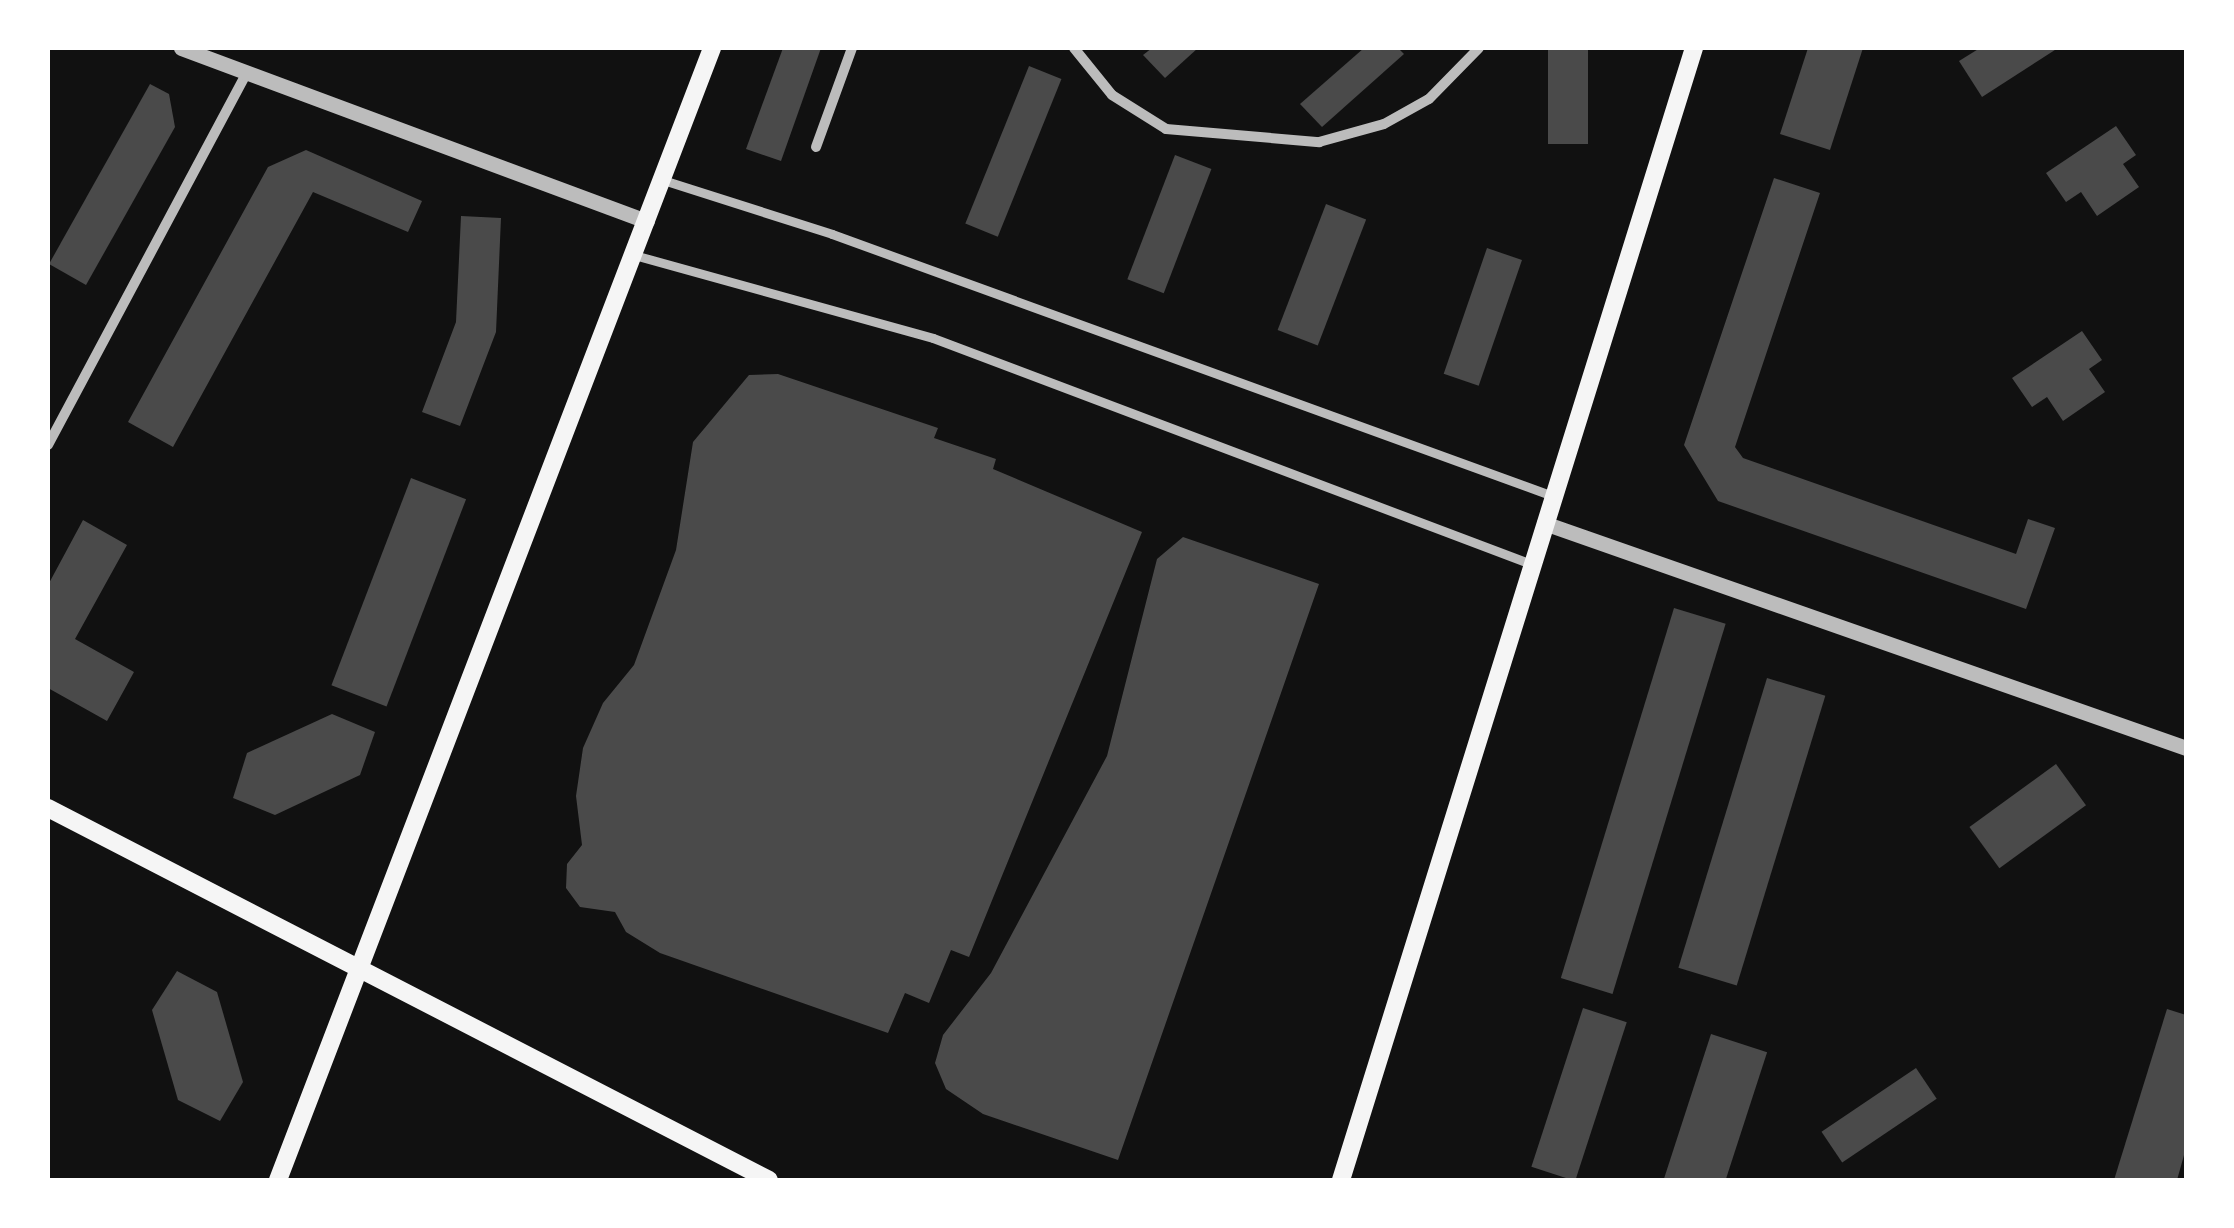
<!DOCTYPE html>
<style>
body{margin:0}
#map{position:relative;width:2234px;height:1228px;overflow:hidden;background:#111;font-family:Karla,sans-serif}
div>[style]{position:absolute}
.building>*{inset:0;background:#4a4a4a;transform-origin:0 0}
.pedestrian>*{height:9px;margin:-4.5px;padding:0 4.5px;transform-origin:4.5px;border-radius:4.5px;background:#bcbcbc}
.minor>*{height:10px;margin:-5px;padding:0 5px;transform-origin:5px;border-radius:5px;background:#bcbcbc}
.tertiary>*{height:15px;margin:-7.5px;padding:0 7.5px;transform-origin:7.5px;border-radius:7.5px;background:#bcbcbc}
.secondary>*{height:18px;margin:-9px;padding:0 9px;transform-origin:9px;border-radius:9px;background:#f5f5f5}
span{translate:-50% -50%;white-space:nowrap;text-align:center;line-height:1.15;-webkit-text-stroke:9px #fff;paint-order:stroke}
.frame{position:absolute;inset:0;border:50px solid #fff;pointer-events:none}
</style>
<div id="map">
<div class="building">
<i style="clip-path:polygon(783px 48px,821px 48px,781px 161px,746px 149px)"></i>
<i style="clip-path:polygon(1152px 48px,1198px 48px,1165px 78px,1143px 55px)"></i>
<i style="clip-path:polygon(1364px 48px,1398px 48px,1404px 54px,1322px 127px,1300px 104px)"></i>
<i style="left:1548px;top:48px;width:40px;height:96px"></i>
<i style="clip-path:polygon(1808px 48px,1863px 48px,1830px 150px,1780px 134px)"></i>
<i style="clip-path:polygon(1980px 48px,2058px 48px,1982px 97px,1959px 61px)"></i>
<i style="left:1029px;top:66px;width:35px;height:170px;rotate:22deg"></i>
<i style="clip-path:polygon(150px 84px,169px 94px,175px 127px,86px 285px,49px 264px)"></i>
<i style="clip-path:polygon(2116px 126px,2136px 155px,2123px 164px,2139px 187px,2097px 216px,2081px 192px,2066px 202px,2046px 173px)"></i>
<i style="clip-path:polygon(306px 150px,422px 201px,408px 232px,313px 192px,173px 447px,128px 422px,268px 167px)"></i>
<i style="left:1175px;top:155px;width:39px;height:133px;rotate:21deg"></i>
<i style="clip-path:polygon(1774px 178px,1820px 193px,1735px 447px,1743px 458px,2016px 554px,2028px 519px,2055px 528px,2026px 609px,1718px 501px,1684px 445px)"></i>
<i style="left:1326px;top:204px;width:43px;height:135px;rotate:21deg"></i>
<i style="clip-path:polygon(461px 216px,501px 218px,496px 332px,460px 426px,422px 412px,456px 322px)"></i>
<i style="left:1487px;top:248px;width:37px;height:133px;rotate:19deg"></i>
<i style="clip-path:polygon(2082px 331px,2102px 360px,2089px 369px,2105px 392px,2063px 421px,2047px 397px,2032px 407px,2012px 378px)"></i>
<i style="clip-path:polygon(778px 374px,938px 428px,934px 438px,996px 459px,993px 469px,1142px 532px,969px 957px,951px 950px,929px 1003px,905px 993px,888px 1033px,660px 953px,626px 932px,615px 912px,580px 907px,566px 888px,567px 864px,582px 845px,576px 796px,583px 748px,603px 703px,634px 665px,676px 550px,693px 442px,749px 375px)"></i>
<i style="left:411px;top:478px;width:59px;height:222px;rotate:21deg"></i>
<i style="clip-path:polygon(83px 520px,127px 545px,75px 639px,134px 672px,107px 721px,48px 688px,48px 585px)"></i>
<i style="clip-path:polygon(1183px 537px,1319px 584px,1118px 1160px,983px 1114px,946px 1089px,935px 1063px,943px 1035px,991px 973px,1107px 756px,1157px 559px)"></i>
<i style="left:1674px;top:608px;width:54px;height:387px;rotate:17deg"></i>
<i style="left:1767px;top:678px;width:61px;height:303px;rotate:17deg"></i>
<i style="clip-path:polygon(332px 714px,375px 732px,360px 775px,275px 815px,233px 798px,247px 753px)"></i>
<i style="left:2056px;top:764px;width:51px;height:107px;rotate:54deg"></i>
<i style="clip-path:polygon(177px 971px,217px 992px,243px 1082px,220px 1121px,178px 1100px,152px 1010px)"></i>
<i style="left:1583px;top:1008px;width:46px;height:167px;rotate:18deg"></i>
<i style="clip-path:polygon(2167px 1009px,2186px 1015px,2186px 1148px,2177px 1180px,2114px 1180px)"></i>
<i style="left:1711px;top:1034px;width:59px;height:153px;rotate:18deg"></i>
<i style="left:1916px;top:1068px;width:37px;height:114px;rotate:56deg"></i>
</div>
<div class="pedestrian">
<i style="left:663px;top:180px;width:177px;rotate:17.7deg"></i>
<i style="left:832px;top:234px;width:767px;rotate:19.97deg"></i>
<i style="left:634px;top:255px;width:310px;rotate:15.5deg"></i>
<i style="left:933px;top:338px;width:639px;rotate:20.7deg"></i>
</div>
<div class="minor">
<i style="left:1074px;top:48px;width:60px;rotate:51deg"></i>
<i style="left:1112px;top:95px;width:64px;rotate:32.2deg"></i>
<i style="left:1166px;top:129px;width:154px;rotate:4.9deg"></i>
<i style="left:1319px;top:142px;width:67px;rotate:-15.5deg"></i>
<i style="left:1384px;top:124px;width:51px;rotate:-29.1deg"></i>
<i style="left:1429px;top:99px;width:71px;rotate:-45.6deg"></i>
<i style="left:816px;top:147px;width:105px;rotate:-70deg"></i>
<i style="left:48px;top:445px;width:423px;rotate:-61.9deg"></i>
</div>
<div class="tertiary">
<i style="left:181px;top:48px;width:497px;rotate:20.4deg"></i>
<i style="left:1544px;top:523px;width:680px;rotate:19.31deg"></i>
</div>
<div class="secondary">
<i style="left:48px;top:808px;width:811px;rotate:27.29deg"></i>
<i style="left:278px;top:1180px;width:1212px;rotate:-69.02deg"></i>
<i style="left:1341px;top:1180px;width:1186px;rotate:-72.68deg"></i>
</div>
<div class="frame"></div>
</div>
